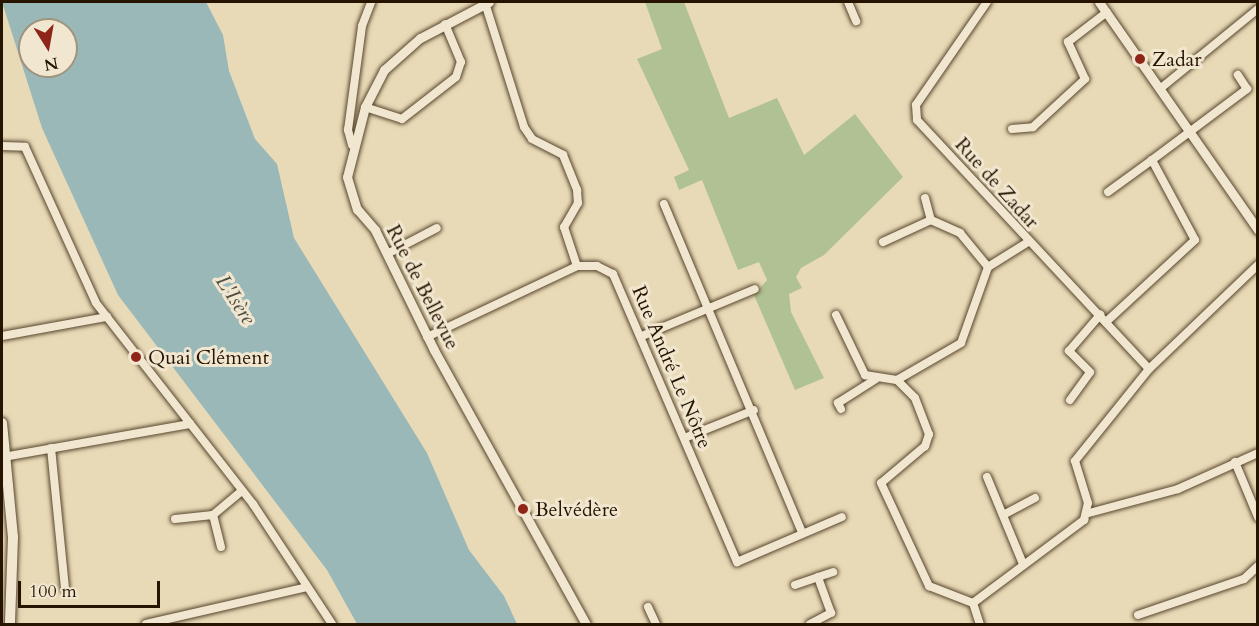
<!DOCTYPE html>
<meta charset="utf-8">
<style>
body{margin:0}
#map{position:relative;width:1259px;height:626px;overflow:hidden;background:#e9dab7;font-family:Cardo,serif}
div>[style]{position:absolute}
.green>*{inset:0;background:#b0c193}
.water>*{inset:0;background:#9ab8b8}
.roads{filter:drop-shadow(0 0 2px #57462e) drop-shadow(0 0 2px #57462e)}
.minor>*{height:8px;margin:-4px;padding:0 4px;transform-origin:4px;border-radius:4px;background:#f1e7d0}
.tertiary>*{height:9px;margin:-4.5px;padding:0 4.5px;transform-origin:4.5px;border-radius:4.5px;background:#f1e7d0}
.secondary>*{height:10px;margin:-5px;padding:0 5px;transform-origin:5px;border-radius:5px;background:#f1e7d0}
.dots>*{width:16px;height:16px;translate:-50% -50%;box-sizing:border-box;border:3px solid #f1e7d0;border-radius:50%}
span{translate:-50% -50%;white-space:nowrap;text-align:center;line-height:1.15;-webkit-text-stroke:6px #f1e7d0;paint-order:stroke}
.poi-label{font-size:20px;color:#261400}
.left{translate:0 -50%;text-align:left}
.street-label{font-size:20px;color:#261400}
.water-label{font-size:21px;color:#4f4d40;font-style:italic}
.frame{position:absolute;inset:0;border:3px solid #261400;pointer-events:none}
.north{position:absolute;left:18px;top:18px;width:60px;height:60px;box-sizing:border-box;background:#f1e7d0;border:2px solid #a0937d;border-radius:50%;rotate:169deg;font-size:16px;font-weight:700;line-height:24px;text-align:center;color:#261400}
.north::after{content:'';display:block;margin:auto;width:21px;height:27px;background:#8f2418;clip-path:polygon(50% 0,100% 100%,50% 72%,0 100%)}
.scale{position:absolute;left:18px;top:581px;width:142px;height:27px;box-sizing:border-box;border:3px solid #261400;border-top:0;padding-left:8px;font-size:18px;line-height:21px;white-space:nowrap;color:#261400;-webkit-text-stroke:4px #f1e7d0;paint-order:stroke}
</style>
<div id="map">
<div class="green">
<i style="clip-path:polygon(645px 2px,684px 2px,729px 118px,777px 98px,804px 155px,855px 114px,903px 177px,824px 255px,801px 268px,796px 277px,802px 288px,789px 294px,791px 312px,824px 378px,795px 390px,754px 295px,767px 280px,759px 262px,738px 270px,702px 180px,679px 190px,674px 177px,689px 170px,637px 59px,662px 49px)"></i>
</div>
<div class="water">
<i style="clip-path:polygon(evenodd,2px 2px,206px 2px,223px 35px,229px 71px,255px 139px,277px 164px,294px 238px,427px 453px,469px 550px,504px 596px,517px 624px,357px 624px,327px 570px,118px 295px,42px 128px,2px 2px,30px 30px,66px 30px,66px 66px,30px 66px,30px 30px)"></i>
</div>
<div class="roads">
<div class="minor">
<i style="left:848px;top:2px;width:21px;rotate:67deg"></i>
<i style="left:987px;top:2px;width:125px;rotate:124.6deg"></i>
<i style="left:916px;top:105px;width:15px;rotate:86deg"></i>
<i style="left:917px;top:120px;width:340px;rotate:47deg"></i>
<i style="left:485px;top:3px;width:130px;rotate:72.5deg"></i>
<i style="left:524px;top:127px;width:14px;rotate:56deg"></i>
<i style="left:532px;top:139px;width:35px;rotate:27deg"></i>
<i style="left:563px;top:155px;width:38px;rotate:68deg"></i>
<i style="left:577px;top:190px;width:13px;rotate:86deg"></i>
<i style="left:578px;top:203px;width:28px;rotate:120deg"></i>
<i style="left:564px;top:227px;width:41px;rotate:71.6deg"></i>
<i style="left:1161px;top:88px;width:125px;rotate:-39.2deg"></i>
<i style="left:365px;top:107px;width:39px;rotate:18deg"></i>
<i style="left:402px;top:119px;width:68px;rotate:-37.9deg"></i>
<i style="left:456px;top:77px;width:16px;rotate:-72deg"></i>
<i style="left:461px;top:62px;width:41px;rotate:-112.8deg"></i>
<i style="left:1012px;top:129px;width:21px;rotate:-5deg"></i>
<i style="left:1033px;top:127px;width:71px;rotate:-42.7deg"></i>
<i style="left:1085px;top:79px;width:41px;rotate:-114.7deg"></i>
<i style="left:1068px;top:42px;width:49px;rotate:-37.6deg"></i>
<i style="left:352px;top:145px;width:16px;rotate:-105deg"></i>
<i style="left:348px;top:130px;width:105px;rotate:-82.3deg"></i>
<i style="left:362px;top:26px;width:26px;rotate:-69deg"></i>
<i style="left:2px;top:146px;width:23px;rotate:2deg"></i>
<i style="left:25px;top:147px;width:171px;rotate:65.5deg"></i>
<i style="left:96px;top:303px;width:255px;rotate:52deg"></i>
<i style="left:253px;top:504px;width:144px;rotate:56.6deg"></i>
<i style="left:1108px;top:192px;width:54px;rotate:-36deg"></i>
<i style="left:925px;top:198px;width:23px;rotate:75deg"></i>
<i style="left:664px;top:204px;width:356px;rotate:67.2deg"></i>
<i style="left:883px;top:242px;width:53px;rotate:-24.6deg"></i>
<i style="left:931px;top:220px;width:32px;rotate:24deg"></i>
<i style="left:960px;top:233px;width:44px;rotate:50.5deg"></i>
<i style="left:387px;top:254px;width:56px;rotate:-27.5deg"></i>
<i style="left:836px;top:315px;width:67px;rotate:64.2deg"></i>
<i style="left:865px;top:375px;width:32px;rotate:9deg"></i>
<i style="left:1106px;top:322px;width:121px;rotate:-42.7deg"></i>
<i style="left:1195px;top:240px;width:91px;rotate:-118.3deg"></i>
<i style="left:1152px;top:160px;width:119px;rotate:-36.8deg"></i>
<i style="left:1247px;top:89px;width:17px;rotate:-123deg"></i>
<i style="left:2px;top:336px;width:107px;rotate:-10.3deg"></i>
<i style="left:642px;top:336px;width:122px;rotate:-22.6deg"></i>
<i style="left:427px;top:337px;width:166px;rotate:-25.3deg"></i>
<i style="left:577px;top:266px;width:20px"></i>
<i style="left:597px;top:266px;width:18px;rotate:27deg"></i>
<i style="left:613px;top:274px;width:314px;rotate:66.7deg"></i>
<i style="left:737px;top:562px;width:114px;rotate:-23.2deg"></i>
<i style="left:897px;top:380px;width:25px;rotate:45deg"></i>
<i style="left:915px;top:398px;width:39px;rotate:69deg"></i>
<i style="left:929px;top:434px;width:13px;rotate:108deg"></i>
<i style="left:925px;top:446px;width:57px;rotate:139.9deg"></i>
<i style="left:881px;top:483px;width:114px;rotate:65deg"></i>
<i style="left:929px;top:586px;width:47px;rotate:21.1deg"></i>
<i style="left:897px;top:380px;width:74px;rotate:-30deg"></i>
<i style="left:961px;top:343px;width:81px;rotate:-70.4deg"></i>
<i style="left:988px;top:267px;width:47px;rotate:-32deg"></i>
<i style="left:1070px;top:400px;width:34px;rotate:-54deg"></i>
<i style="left:1090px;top:372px;width:30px;rotate:-135deg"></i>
<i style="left:1069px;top:351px;width:48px;rotate:-49.3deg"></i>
<i style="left:841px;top:409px;width:7px;rotate:-117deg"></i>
<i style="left:838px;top:403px;width:45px;rotate:-32.3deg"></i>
<i style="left:687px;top:437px;width:72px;rotate:-21.9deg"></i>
<i style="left:51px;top:448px;width:141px;rotate:84.3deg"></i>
<i style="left:3px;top:457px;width:190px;rotate:-10deg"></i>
<i style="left:1235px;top:462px;width:60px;rotate:67.3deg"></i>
<i style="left:987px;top:477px;width:94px;rotate:67.5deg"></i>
<i style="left:1089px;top:513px;width:92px;rotate:-15.1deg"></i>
<i style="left:1178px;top:489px;width:88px;rotate:-24.2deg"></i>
<i style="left:1005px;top:514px;width:34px;rotate:-28deg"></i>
<i style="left:175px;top:519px;width:38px;rotate:-6deg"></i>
<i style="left:221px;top:547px;width:33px;rotate:-104deg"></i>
<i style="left:213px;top:515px;width:38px;rotate:-40deg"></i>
<i style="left:795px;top:585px;width:24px;rotate:-19deg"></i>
<i style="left:973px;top:603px;width:139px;rotate:-36.8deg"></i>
<i style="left:1084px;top:520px;width:17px;rotate:-77deg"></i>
<i style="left:1088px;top:503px;width:44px;rotate:-107.2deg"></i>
<i style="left:1075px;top:461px;width:118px;rotate:-51.2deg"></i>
<i style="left:1149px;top:369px;width:151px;rotate:-43.7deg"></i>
<i style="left:973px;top:603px;width:22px;rotate:72deg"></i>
<i style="left:648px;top:607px;width:19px;rotate:65deg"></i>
<i style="left:1138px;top:615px;width:112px;rotate:-18.8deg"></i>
<i style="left:1244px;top:579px;width:19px;rotate:-43deg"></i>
<i style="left:146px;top:624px;width:165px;rotate:-12.9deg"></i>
<i style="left:810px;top:624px;width:24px;rotate:-28deg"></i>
<i style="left:831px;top:613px;width:38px;rotate:-110deg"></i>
<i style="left:818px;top:577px;width:16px;rotate:-18deg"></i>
</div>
<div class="tertiary">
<i style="left:489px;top:2px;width:78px;rotate:152.4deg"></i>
<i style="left:420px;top:38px;width:48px;rotate:138.4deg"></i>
<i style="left:384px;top:70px;width:42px;rotate:117.2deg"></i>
<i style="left:365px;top:107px;width:72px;rotate:104.4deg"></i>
<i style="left:347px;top:177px;width:34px;rotate:73deg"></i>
<i style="left:357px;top:209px;width:28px;rotate:49deg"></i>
<i style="left:375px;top:230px;width:134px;rotate:63.8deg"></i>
<i style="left:434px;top:350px;width:313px;rotate:61deg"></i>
<i style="left:1099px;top:2px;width:278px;rotate:55.1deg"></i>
</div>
<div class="secondary">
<i style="left:2px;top:423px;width:115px;rotate:84.5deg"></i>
<i style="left:13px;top:537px;width:87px;rotate:92deg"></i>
</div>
</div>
<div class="dots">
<i style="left:1140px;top:59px;background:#8f2418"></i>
<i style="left:136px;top:357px;background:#8f2418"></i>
<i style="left:523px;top:509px;background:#8f2418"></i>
</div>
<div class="poi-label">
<span class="left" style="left:1152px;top:59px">Zadar</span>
<span class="left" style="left:148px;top:357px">Quai Clément</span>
<span class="left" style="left:535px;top:509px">Belvédère</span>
</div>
<div class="street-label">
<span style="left:997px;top:183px;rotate:48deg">Rue de Zadar</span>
<span style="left:423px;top:287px;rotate:63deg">Rue de Bellevue</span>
<span style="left:672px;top:367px;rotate:67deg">Rue André Le Nôtre</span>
</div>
<div class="water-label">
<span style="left:235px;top:300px;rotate:57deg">L'Isère</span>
</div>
<div class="frame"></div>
<div class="north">N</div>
<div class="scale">100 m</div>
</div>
